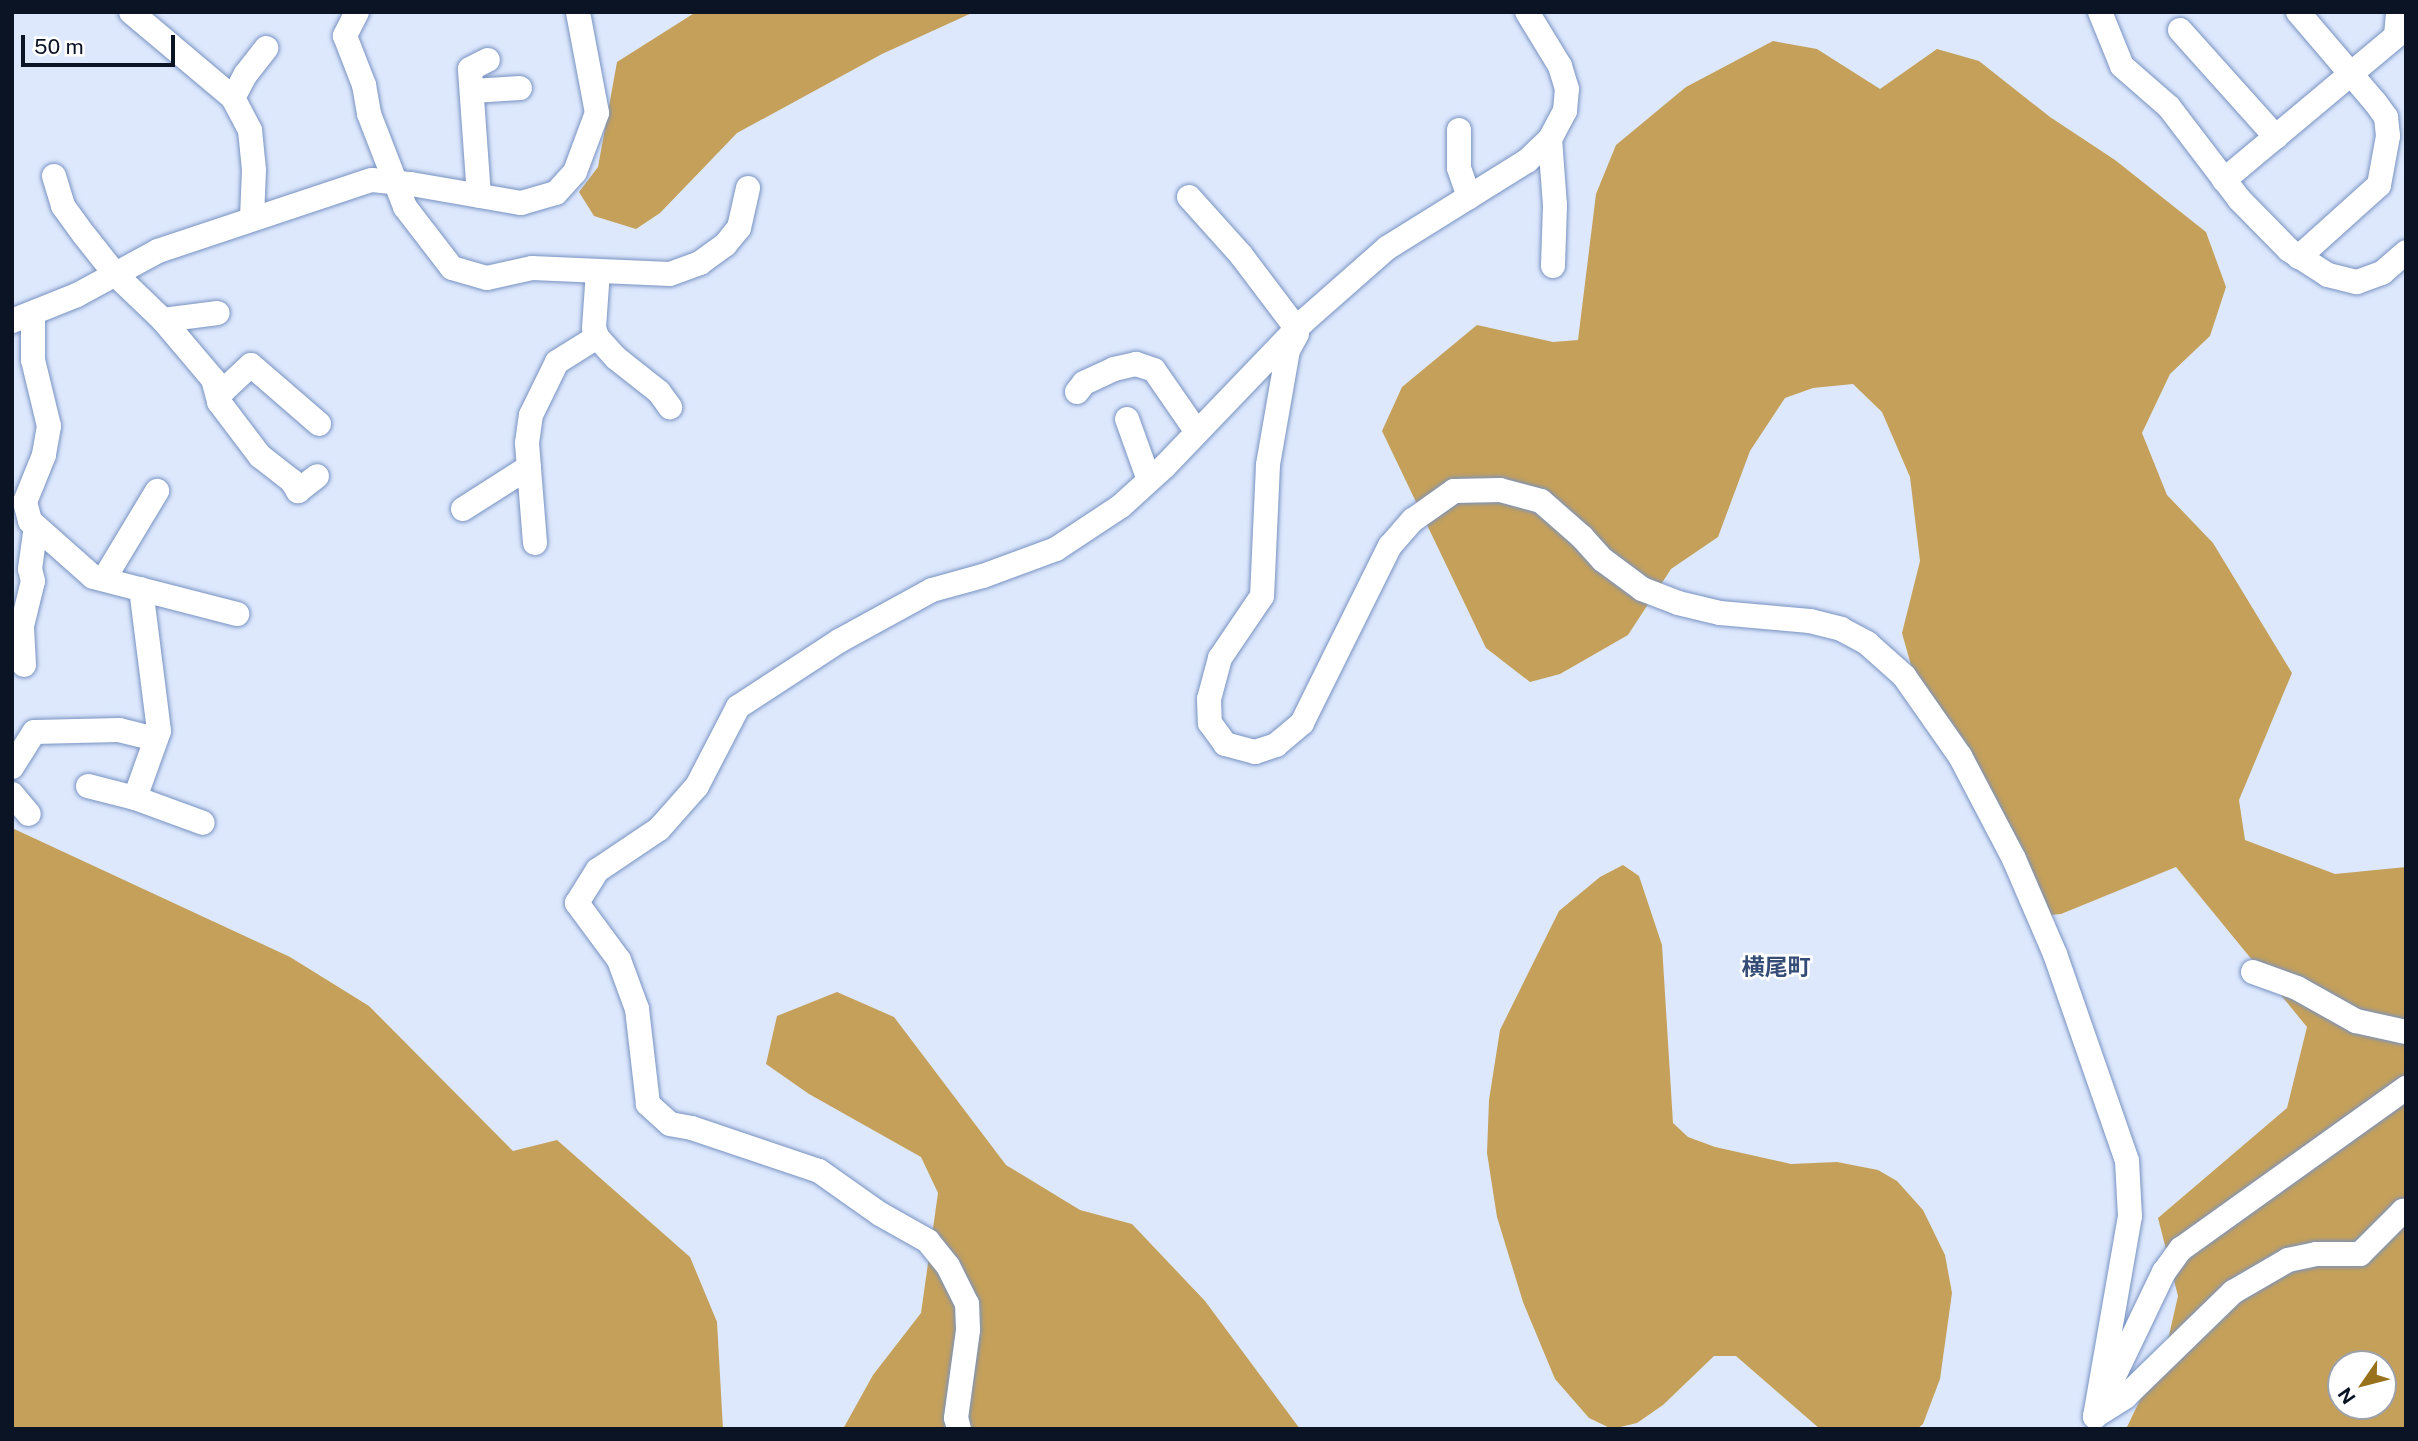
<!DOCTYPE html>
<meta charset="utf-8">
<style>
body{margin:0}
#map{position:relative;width:2418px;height:1441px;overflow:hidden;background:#dde8fd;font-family:"Public Sans","Noto Sans JP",sans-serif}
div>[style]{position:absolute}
.forest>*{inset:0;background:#c5a05a}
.roads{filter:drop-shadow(0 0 2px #7892c1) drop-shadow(0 0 2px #7892c1)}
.street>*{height:24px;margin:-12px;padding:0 12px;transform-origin:12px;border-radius:12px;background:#fff}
span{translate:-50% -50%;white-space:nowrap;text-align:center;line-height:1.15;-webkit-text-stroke:5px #fff;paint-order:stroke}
.quarter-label{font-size:23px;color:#354c76;font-weight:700}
.frame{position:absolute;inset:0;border:14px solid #0b1425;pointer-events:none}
.north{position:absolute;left:2327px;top:1350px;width:70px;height:70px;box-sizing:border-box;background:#fff;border:2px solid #9da1a8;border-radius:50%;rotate:235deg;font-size:19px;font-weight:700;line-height:28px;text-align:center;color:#0b1425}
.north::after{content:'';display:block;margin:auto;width:24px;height:32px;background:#98711c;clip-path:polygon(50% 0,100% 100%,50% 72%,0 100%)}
.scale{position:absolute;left:21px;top:35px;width:154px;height:32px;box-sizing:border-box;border:4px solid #0b1425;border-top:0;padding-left:9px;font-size:21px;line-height:24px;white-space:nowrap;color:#0b1425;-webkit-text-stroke:5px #fff;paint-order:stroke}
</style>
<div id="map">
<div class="forest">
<i style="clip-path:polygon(696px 12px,974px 12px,882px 54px,737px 133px,660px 213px,636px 229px,594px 216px,579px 192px,598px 167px,617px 62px)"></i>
<i style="clip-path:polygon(evenodd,1773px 41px,1817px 49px,1880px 89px,1937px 49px,1979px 61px,2050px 117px,2115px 160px,2206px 232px,2226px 287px,2210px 336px,2170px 374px,2142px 433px,2167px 495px,2213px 543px,2292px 673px,2239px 800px,2245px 840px,2335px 874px,2406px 867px,2406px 1429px,2126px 1429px,2167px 1344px,2178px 1296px,2158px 1218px,2287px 1108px,2307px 1027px,2176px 867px,2061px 914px,2038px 916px,1914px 676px,1902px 633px,1920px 561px,1910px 477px,1882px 412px,1853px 384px,1813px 388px,1785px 398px,1750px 451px,1718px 537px,1671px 569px,1628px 635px,1560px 674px,1530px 682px,1486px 648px,1382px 431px,1402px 387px,1477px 325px,1553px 342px,1578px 340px,1596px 194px,1616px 145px,1686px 87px,1773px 41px,2341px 1364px,2383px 1364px,2383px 1406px,2341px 1406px,2341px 1364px)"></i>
<i style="clip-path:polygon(12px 828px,290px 957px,369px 1006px,513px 1151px,557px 1140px,690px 1257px,717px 1322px,723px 1429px,12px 1429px)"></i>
<i style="clip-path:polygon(1623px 865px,1639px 876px,1662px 945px,1673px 1123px,1688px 1137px,1715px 1147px,1791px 1164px,1837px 1162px,1878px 1170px,1897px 1181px,1923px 1210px,1945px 1255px,1952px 1293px,1940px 1379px,1923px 1424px,1917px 1429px,1820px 1429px,1736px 1356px,1714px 1356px,1663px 1405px,1637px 1423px,1612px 1429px,1589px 1418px,1555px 1379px,1523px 1302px,1497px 1217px,1487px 1153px,1489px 1100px,1500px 1030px,1559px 911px,1600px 877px)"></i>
<i style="clip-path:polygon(837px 992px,894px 1017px,1006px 1165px,1080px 1210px,1132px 1224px,1205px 1301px,1300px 1429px,843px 1429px,873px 1375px,921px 1313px,938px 1193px,921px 1157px,809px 1094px,766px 1064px,777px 1016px)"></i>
</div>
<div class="roads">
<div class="street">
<i style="left:131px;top:12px;width:133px;rotate:40.1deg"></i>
<i style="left:233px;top:98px;width:36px;rotate:62deg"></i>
<i style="left:250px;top:130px;width:40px;rotate:84.3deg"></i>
<i style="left:254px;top:170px;width:48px;rotate:92.4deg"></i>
<i style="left:357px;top:12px;width:27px;rotate:117deg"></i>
<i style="left:345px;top:36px;width:53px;rotate:68.8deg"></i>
<i style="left:364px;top:85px;width:29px;rotate:80deg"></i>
<i style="left:369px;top:114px;width:100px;rotate:68.8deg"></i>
<i style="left:405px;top:207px;width:77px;rotate:52.4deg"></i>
<i style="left:452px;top:268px;width:36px;rotate:16deg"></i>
<i style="left:487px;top:278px;width:46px;rotate:-12.5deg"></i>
<i style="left:532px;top:268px;width:138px;rotate:2.5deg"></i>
<i style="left:670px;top:274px;width:32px;rotate:-20deg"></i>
<i style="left:700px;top:263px;width:31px;rotate:-36deg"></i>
<i style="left:725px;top:245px;width:22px;rotate:-51deg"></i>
<i style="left:739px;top:228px;width:41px;rotate:-77.3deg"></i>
<i style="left:2100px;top:12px;width:58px;rotate:67.8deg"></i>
<i style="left:2122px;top:66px;width:62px;rotate:41.1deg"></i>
<i style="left:2169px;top:107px;width:116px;rotate:52.7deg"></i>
<i style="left:2239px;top:199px;width:71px;rotate:45.6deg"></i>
<i style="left:2289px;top:250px;width:46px;rotate:32.7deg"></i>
<i style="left:2328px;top:275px;width:30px;rotate:14deg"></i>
<i style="left:2357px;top:282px;width:27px;rotate:-20deg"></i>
<i style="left:2382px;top:273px;width:32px;rotate:-41deg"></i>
<i style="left:2298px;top:12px;width:118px;rotate:49.5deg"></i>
<i style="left:2375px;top:102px;width:19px;rotate:54deg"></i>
<i style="left:2386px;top:117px;width:19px;rotate:84deg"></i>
<i style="left:2388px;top:136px;width:50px;rotate:100.4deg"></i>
<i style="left:2379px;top:185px;width:108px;rotate:138deg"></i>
<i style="left:2180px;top:30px;width:144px;rotate:48.1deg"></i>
<i style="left:472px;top:91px;width:48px;rotate:-3.6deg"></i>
<i style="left:233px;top:98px;width:27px;rotate:-62deg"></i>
<i style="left:246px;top:74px;width:33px;rotate:-52deg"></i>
<i style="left:1459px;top:130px;width:38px;rotate:90deg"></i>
<i style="left:1459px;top:168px;width:31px;rotate:71deg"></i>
<i style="left:1550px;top:139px;width:66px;rotate:85.7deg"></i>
<i style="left:1555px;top:205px;width:61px;rotate:91.9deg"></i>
<i style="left:54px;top:176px;width:31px;rotate:73deg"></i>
<i style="left:63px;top:206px;width:37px;rotate:54deg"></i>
<i style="left:85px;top:236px;width:48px;rotate:51.7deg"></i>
<i style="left:115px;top:274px;width:66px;rotate:43.8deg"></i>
<i style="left:163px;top:320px;width:55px;rotate:-7.3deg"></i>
<i style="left:2224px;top:180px;width:224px;rotate:-39.9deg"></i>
<i style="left:2396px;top:36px;width:24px;rotate:-85deg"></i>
<i style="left:479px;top:196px;width:127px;rotate:-94.1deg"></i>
<i style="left:470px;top:69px;width:20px;rotate:-27deg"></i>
<i style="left:1189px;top:197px;width:78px;rotate:48.1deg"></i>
<i style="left:1241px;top:255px;width:93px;rotate:52.9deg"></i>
<i style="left:33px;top:314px;width:46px;rotate:90deg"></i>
<i style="left:33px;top:360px;width:68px;rotate:76.4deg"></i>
<i style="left:49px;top:426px;width:29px;rotate:100deg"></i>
<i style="left:44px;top:455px;width:51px;rotate:112deg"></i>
<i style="left:25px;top:502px;width:20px;rotate:75deg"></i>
<i style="left:30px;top:521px;width:84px;rotate:41.6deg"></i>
<i style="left:93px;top:577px;width:149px;rotate:14.4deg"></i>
<i style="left:163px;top:320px;width:93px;rotate:49.8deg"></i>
<i style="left:223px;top:391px;width:38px;rotate:-43deg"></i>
<i style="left:251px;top:365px;width:90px;rotate:40.9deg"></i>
<i style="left:12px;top:321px;width:70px;rotate:-21.8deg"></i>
<i style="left:77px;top:295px;width:92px;rotate:-28.5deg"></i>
<i style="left:158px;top:251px;width:225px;rotate:-18.4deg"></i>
<i style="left:372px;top:180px;width:39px;rotate:6deg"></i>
<i style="left:411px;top:184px;width:112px;rotate:9.8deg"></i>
<i style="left:521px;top:203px;width:36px;rotate:-16deg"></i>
<i style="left:556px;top:193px;width:28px;rotate:-48deg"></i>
<i style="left:575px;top:172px;width:63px;rotate:-69.6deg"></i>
<i style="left:597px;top:113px;width:103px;rotate:-100.7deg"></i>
<i style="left:1297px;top:334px;width:18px;rotate:119deg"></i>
<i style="left:1288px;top:350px;width:117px;rotate:99.9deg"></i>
<i style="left:1268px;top:465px;width:131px;rotate:92.6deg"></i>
<i style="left:1262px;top:596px;width:75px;rotate:124.1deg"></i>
<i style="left:1220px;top:658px;width:42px;rotate:105deg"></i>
<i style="left:1209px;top:699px;width:24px;rotate:88deg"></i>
<i style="left:1210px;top:723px;width:26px;rotate:54deg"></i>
<i style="left:1225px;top:744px;width:31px;rotate:15deg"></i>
<i style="left:1255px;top:752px;width:22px;rotate:-18deg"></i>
<i style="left:1276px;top:745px;width:34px;rotate:-40deg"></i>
<i style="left:1302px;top:723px;width:198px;rotate:-63.6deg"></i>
<i style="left:1390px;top:546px;width:35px;rotate:-49deg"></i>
<i style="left:1413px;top:520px;width:50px;rotate:-35.3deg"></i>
<i style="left:1454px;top:491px;width:46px;rotate:-1.2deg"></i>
<i style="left:1500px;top:490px;width:42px;rotate:15deg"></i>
<i style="left:1541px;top:501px;width:55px;rotate:41.3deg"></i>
<i style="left:1582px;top:537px;width:31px;rotate:48deg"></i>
<i style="left:1603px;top:560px;width:49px;rotate:36.6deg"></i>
<i style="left:1642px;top:589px;width:39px;rotate:21deg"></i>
<i style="left:1678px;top:603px;width:43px;rotate:13.4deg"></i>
<i style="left:1720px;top:613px;width:90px;rotate:5.1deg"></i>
<i style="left:1810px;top:621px;width:32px;rotate:14deg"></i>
<i style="left:1841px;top:629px;width:30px;rotate:28deg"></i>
<i style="left:1867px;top:643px;width:50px;rotate:41.7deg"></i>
<i style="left:1904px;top:676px;width:98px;rotate:55deg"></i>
<i style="left:1960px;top:756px;width:116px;rotate:62.3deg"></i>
<i style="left:2014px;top:859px;width:103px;rotate:66.7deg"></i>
<i style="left:2055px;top:954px;width:219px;rotate:70.8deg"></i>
<i style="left:2127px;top:1161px;width:55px;rotate:86.9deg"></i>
<i style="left:2130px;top:1216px;width:204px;rotate:99.9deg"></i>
<i style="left:597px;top:337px;width:28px;rotate:48deg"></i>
<i style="left:616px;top:358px;width:55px;rotate:38.3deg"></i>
<i style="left:659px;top:392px;width:19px;rotate:54deg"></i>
<i style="left:213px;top:379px;width:24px;rotate:75deg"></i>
<i style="left:219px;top:402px;width:68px;rotate:52.8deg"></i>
<i style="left:260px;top:456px;width:41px;rotate:38deg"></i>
<i style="left:292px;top:481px;width:12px;rotate:59deg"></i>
<i style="left:298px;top:491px;width:24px;rotate:-38deg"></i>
<i style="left:1077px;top:392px;width:11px;rotate:-52deg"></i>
<i style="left:1084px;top:383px;width:33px;rotate:-25deg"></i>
<i style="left:1114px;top:369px;width:23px;rotate:-13deg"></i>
<i style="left:1136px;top:364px;width:19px;rotate:18deg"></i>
<i style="left:1154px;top:370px;width:75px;rotate:55.3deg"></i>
<i style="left:1127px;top:419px;width:65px;rotate:70.2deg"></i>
<i style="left:463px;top:509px;width:78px;rotate:-32.5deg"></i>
<i style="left:535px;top:543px;width:100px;rotate:-94.6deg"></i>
<i style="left:527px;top:443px;width:28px;rotate:-82deg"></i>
<i style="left:531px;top:415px;width:59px;rotate:-63.9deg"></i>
<i style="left:557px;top:362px;width:47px;rotate:-32deg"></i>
<i style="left:597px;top:337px;width:9px;rotate:-108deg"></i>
<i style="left:594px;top:328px;width:57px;rotate:-86deg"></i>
<i style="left:104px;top:579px;width:103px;rotate:-58.9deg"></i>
<i style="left:24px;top:665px;width:39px;rotate:-93deg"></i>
<i style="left:22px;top:626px;width:46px;rotate:-76.3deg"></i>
<i style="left:33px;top:581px;width:12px;rotate:-104deg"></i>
<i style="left:30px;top:569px;width:43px;rotate:-82.1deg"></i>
<i style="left:12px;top:767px;width:41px;rotate:-57.8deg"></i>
<i style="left:34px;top:732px;width:85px;rotate:-1.3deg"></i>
<i style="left:119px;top:730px;width:38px;rotate:14deg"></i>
<i style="left:88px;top:786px;width:49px;rotate:14.3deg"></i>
<i style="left:135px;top:798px;width:71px;rotate:-70.3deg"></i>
<i style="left:159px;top:731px;width:143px;rotate:-97.2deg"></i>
<i style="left:12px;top:794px;width:26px;rotate:50deg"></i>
<i style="left:135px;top:798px;width:72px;rotate:20.2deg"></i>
<i style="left:2253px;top:972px;width:47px;rotate:20deg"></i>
<i style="left:2297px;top:988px;width:68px;rotate:29.2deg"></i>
<i style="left:2356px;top:1021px;width:51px;rotate:12.4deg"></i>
<i style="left:2104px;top:1397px;width:139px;rotate:-64.4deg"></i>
<i style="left:2164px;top:1272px;width:29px;rotate:-54deg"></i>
<i style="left:2181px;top:1249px;width:277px;rotate:-35.6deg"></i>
<i style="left:2095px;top:1416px;width:36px;rotate:-32deg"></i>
<i style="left:2125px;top:1397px;width:151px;rotate:-44.2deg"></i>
<i style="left:2233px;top:1292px;width:64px;rotate:-30.2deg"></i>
<i style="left:2288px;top:1260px;width:29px;rotate:-12deg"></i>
<i style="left:2316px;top:1254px;width:44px"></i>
<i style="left:2360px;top:1254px;width:61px;rotate:-45deg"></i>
<i style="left:2403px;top:1211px;width:3px"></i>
<i style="left:959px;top:1429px;width:11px;rotate:-105deg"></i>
<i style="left:956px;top:1418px;width:89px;rotate:-82.2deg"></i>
<i style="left:968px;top:1330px;width:26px;rotate:-92deg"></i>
<i style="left:967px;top:1304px;width:42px;rotate:-116.6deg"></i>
<i style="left:948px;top:1266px;width:32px;rotate:-129deg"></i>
<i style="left:928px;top:1241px;width:55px;rotate:-150.6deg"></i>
<i style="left:880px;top:1214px;width:75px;rotate:-144.8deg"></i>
<i style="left:819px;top:1171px;width:134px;rotate:-161.3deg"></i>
<i style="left:692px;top:1128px;width:22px;rotate:-170deg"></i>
<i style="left:670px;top:1124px;width:30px;rotate:-138deg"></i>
<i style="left:648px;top:1104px;width:96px;rotate:-96.6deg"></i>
<i style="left:637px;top:1009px;width:52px;rotate:-110.2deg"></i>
<i style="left:619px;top:960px;width:71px;rotate:-126.4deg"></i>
<i style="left:577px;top:903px;width:39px;rotate:-58deg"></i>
<i style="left:598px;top:870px;width:73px;rotate:-33.9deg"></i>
<i style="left:659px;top:829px;width:57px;rotate:-48.5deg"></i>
<i style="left:697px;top:786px;width:89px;rotate:-62.6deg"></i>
<i style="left:738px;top:707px;width:121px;rotate:-33.2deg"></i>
<i style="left:839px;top:641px;width:106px;rotate:-28.7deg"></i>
<i style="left:932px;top:590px;width:53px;rotate:-15.4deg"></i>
<i style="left:983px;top:576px;width:78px;rotate:-20.3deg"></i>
<i style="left:1056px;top:549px;width:78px;rotate:-33.5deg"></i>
<i style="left:1121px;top:506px;width:59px;rotate:-42.3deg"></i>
<i style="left:1165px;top:466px;width:201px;rotate:-46.2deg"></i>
<i style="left:1304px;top:321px;width:111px;rotate:-41.3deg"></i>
<i style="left:1387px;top:248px;width:165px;rotate:-31.9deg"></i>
<i style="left:1527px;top:161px;width:32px;rotate:-44deg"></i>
<i style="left:1550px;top:139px;width:32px;rotate:-62deg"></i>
<i style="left:1565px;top:111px;width:22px;rotate:-85deg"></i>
<i style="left:1567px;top:89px;width:24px;rotate:-107deg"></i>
<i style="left:1560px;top:66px;width:63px;rotate:-121.4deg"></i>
</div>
</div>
<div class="quarter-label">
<span style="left:1776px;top:967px">横尾町</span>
</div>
<div class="frame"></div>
<div class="north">N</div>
<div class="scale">50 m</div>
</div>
